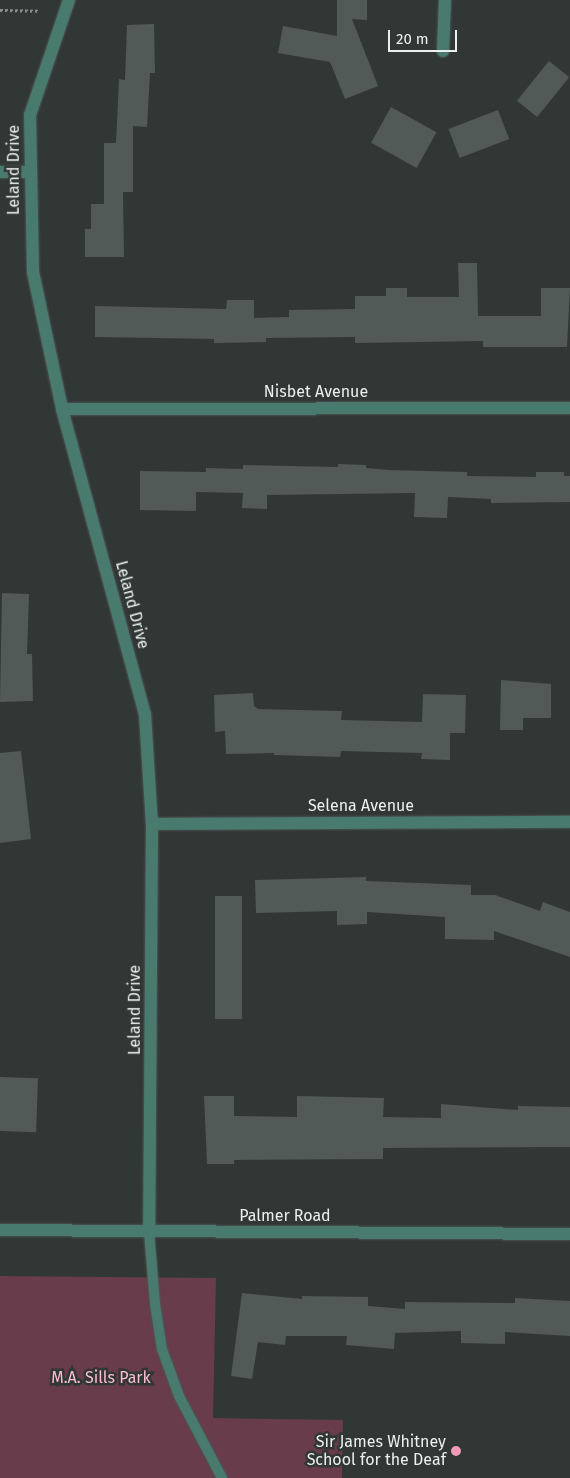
<!DOCTYPE html>
<style>
body{margin:0}
#map{position:relative;width:570px;height:1478px;overflow:hidden;background:#303735;font-family:"Fira Sans",sans-serif}
div>[style]{position:absolute}
.green>*{inset:0;background:#683c4b}
.building>*{inset:0;background:#525a58;transform-origin:0 0}
.path>*{height:3px;margin-top:-1.5px;transform-origin:0;background:repeating-linear-gradient(90deg,#878d8b 0 2.5px,transparent 0 5px)}
.roads{filter:drop-shadow(0 0 1px #4e5553) drop-shadow(0 0 1px #4e5553)}
.service>*{height:10px;margin:-5px;padding:0 5px;transform-origin:5px;border-radius:5px;background:#497a6e}
.minor>*{height:12px;margin:-6px;padding:0 6px;transform-origin:6px;border-radius:6px;background:#497a6e}
.tertiary>*{height:12px;margin:-6px;padding:0 6px;transform-origin:6px;border-radius:6px;background:#497a6e}
.dots>*{width:14px;height:14px;translate:-50% -50%;box-sizing:border-box;border:2px solid #303735;border-radius:50%}
span{translate:-50% -50%;white-space:nowrap;text-align:center;line-height:1.15;-webkit-text-stroke:5px #303735;paint-order:stroke}
.street-label{font-size:16px;color:#ebf0ee}
.park-label{font-size:16px;color:#fcbdd0}
.poi-label{font-size:16px;color:#ebf0ee}
.right{translate:-100% -50%;text-align:right}
.scale{position:absolute;left:388px;top:30px;width:69px;height:22px;box-sizing:border-box;border:2px solid #ebf0ee;border-top:0;padding-left:6px;font-size:15px;line-height:18px;white-space:nowrap;color:#ebf0ee;-webkit-text-stroke:4px #303735;paint-order:stroke}
</style>
<div id="map">
<div class="green">
<i style="clip-path:polygon(0 1276px,216px 1278px,213px 1418px,343px 1420px,342px 1478px,0 1478px)"></i>
</div>
<div class="building">
<i style="clip-path:polygon(337px 0,367px 0,367px 20px,352px 19px,378px 86px,345px 99px,330px 62px,278px 53px,283px 26px,337px 36px)"></i>
<i style="clip-path:polygon(154px 24px,155px 73px,150px 73px,147px 127px,133px 126px,133px 192px,123px 192px,124px 257px,85px 257px,85px 229px,91px 229px,91px 204px,104px 204px,104px 143px,116px 143px,119px 79px,125px 80px,127px 25px)"></i>
<i style="left:549px;top:61px;width:26px;height:51px;rotate:39deg"></i>
<i style="left:391px;top:107px;width:52px;height:41px;rotate:29deg"></i>
<i style="left:498px;top:110px;width:31px;height:53px;rotate:69deg"></i>
<i style="clip-path:polygon(458px 263px,477px 263px,478px 316px,541px 316px,541px 288px,570px 288px,567px 347px,483px 347px,483px 341px,355px 343px,355px 337px,266px 338px,266px 342px,214px 343px,214px 339px,95px 337px,95px 306px,226px 309px,227px 300px,254px 300px,254px 318px,289px 317px,289px 310px,355px 309px,355px 296px,386px 296px,386px 288px,407px 288px,407px 297px,459px 297px)"></i>
<i style="clip-path:polygon(338px 464px,366px 465px,366px 468px,389px 470px,467px 472px,467px 476px,536px 477px,536px 472px,564px 472px,564px 476px,570px 476px,570px 502px,491px 503px,491px 499px,448px 497px,447px 518px,414px 517px,415px 493px,267px 495px,267px 509px,242px 508px,243px 493px,196px 492px,196px 511px,140px 510px,140px 471px,206px 472px,206px 468px,243px 469px,243px 465px,338px 467px)"></i>
<i style="clip-path:polygon(2px 593px,29px 594px,27px 654px,32px 654px,33px 701px,0 702px)"></i>
<i style="clip-path:polygon(501px 680px,551px 684px,551px 718px,523px 718px,523px 730px,500px 730px)"></i>
<i style="clip-path:polygon(253px 693px,254px 706px,258px 709px,342px 711px,341px 720px,422px 722px,423px 694px,466px 695px,465px 733px,450px 733px,450px 760px,421px 759px,422px 753px,341px 751px,340px 757px,274px 755px,274px 753px,226px 754px,225px 731px,215px 732px,214px 695px)"></i>
<i style="clip-path:polygon(21px 751px,31px 839px,0 843px,0 753px)"></i>
<i style="clip-path:polygon(366px 877px,366px 881px,471px 885px,471px 895px,495px 895px,540px 911px,543px 902px,570px 912px,570px 957px,494px 931px,494px 940px,445px 939px,445px 917px,367px 912px,367px 924px,337px 925px,337px 911px,256px 913px,255px 880px)"></i>
<i style="left:215px;top:896px;width:27px;height:123px"></i>
<i style="left:0;top:1077px;width:38px;height:54px;rotate:2deg"></i>
<i style="clip-path:polygon(204px 1096px,234px 1096px,234px 1116px,297px 1117px,297px 1096px,384px 1098px,383px 1117px,441px 1118px,441px 1104px,518px 1110px,518px 1106px,570px 1107px,570px 1147px,383px 1148px,383px 1159px,234px 1160px,234px 1164px,207px 1164px)"></i>
<i style="clip-path:polygon(242px 1293px,302px 1299px,302px 1296px,368px 1297px,368px 1306px,405px 1309px,405px 1302px,515px 1303px,515px 1298px,570px 1301px,570px 1336px,505px 1332px,505px 1344px,461px 1343px,461px 1331px,395px 1333px,394px 1349px,346px 1345px,347px 1336px,286px 1336px,285px 1345px,258px 1342px,252px 1379px,231px 1376px)"></i>
</div>
<div class="path">
<i style="left:0;top:10px;width:39px;rotate:1deg"></i>
</div>
<div class="roads">
<div class="service">
<i style="left:149px;top:1231px;width:73px;rotate:85.3deg"></i>
<i style="left:155px;top:1304px;width:46px;rotate:81.2deg"></i>
<i style="left:162px;top:1349px;width:50px;rotate:70.1deg"></i>
<i style="left:179px;top:1396px;width:93px;rotate:62.3deg"></i>
</div>
<div class="minor">
<i style="left:69px;top:0;width:121px;rotate:108.7deg"></i>
<i style="left:30px;top:115px;width:157px;rotate:88.9deg"></i>
<i style="left:33px;top:272px;width:140px;rotate:78deg"></i>
<i style="left:62px;top:409px;width:316px;rotate:74.8deg"></i>
<i style="left:145px;top:714px;width:110px;rotate:86.4deg"></i>
<i style="left:152px;top:824px;width:407px;rotate:90.4deg"></i>
<i style="left:443px;top:51px;width:51px;rotate:-87.8deg"></i>
<i style="left:0;top:172px;width:29px"></i>
<i style="left:62px;top:409px;width:508px;rotate:-0.11deg"></i>
<i style="left:152px;top:824px;width:418px;rotate:-0.3deg"></i>
</div>
<div class="tertiary">
<i style="left:0;top:1230px;width:570px;rotate:0.4deg"></i>
</div>
</div>
<div class="dots">
<i style="left:456px;top:1451px;background:#f09ab7"></i>
</div>
<div class="street-label">
<span style="left:14px;top:170px;rotate:-90deg">Leland Drive</span>
<span style="left:316px;top:392px">Nisbet Avenue</span>
<span style="left:132px;top:605px;rotate:75deg">Leland Drive</span>
<span style="left:361px;top:806px">Selena Avenue</span>
<span style="left:135px;top:1010px;rotate:-90deg">Leland Drive</span>
<span style="left:285px;top:1216px">Palmer Road</span>
</div>
<div class="park-label">
<span style="left:101px;top:1378px">M.A. Sills Park</span>
</div>
<div class="poi-label">
<span class="right" style="left:446px;top:1451px">Sir James Whitney<br>School for the Deaf</span>
</div>
<div class="scale">20 m</div>
</div>
